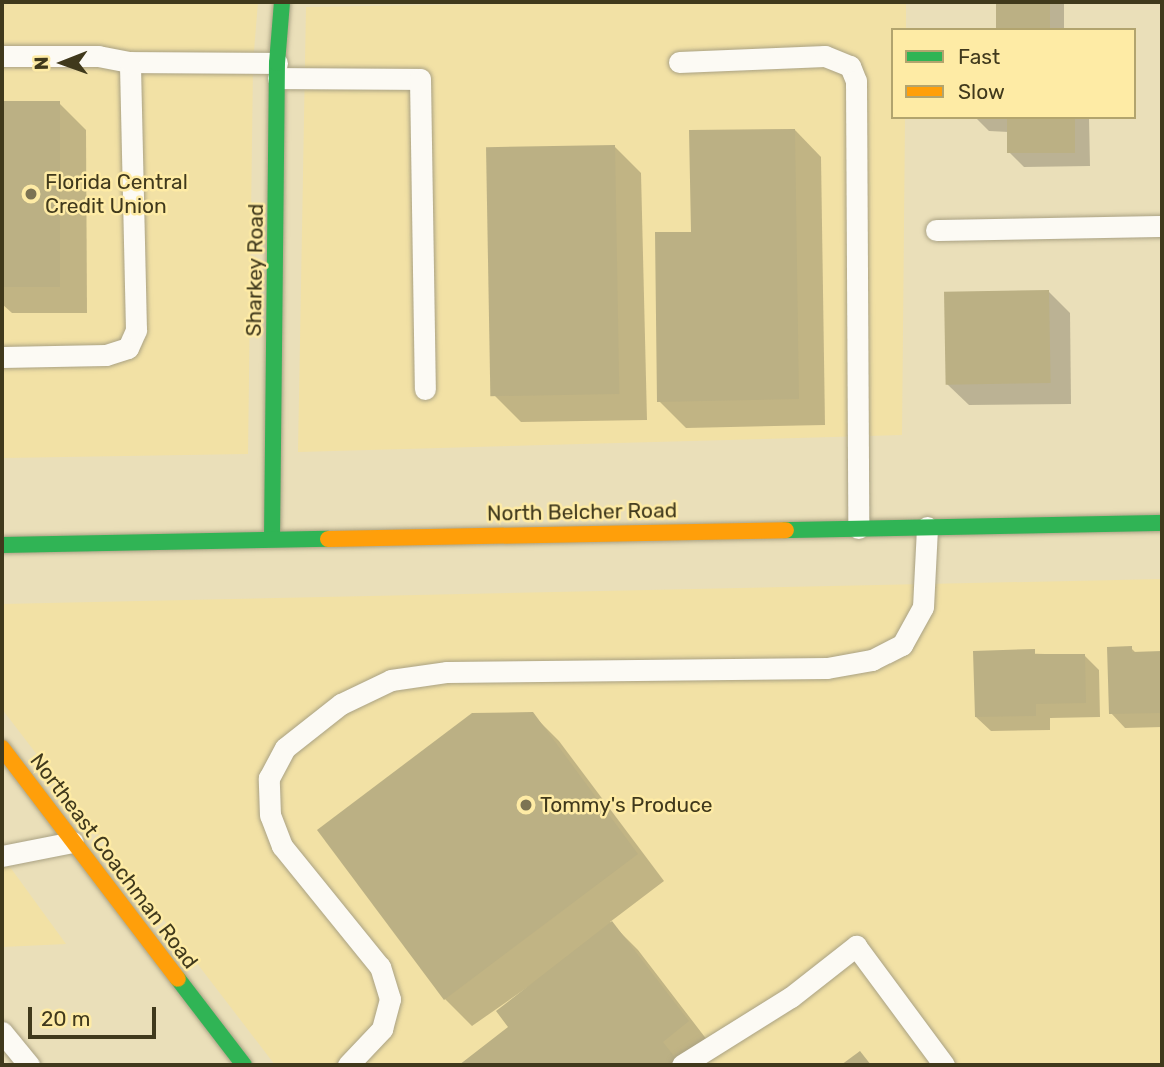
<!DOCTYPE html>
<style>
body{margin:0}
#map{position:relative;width:1164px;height:1067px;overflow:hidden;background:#eadfb9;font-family:Rubik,sans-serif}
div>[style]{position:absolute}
.built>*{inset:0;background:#f2e1a5}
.shadow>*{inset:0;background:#0003;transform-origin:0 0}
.building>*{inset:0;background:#bbb084;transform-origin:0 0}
.roads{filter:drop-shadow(0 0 2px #a9a183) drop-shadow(0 0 2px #a9a183)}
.lane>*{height:21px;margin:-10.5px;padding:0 10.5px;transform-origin:10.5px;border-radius:10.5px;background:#fcfaf4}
.fast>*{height:16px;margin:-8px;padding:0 8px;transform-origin:8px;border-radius:8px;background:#30b455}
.slow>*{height:16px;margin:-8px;padding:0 8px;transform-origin:8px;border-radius:8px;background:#ff9f0a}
.dots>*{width:19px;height:19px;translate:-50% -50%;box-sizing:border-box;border:4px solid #feeba5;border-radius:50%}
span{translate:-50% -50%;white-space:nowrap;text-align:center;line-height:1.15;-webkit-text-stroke:5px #feeba5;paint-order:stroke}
.poi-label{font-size:21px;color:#40391c}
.left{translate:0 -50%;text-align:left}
.street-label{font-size:21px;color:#40391c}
.frame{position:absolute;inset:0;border:4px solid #40391c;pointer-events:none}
.legend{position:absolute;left:891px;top:28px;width:245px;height:91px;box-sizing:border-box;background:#feeba5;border:2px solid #b2a46e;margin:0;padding:9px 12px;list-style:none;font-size:21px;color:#40391c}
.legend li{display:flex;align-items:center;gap:14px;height:35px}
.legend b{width:35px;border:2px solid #b2a46e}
.north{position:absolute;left:28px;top:28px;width:70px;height:70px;-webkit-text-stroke:5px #feeba5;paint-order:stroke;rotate:269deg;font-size:19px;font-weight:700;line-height:28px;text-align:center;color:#40391c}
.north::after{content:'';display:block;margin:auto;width:24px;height:32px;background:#40391c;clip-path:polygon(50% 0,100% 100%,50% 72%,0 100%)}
.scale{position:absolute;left:28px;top:1007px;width:128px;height:32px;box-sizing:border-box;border:4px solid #40391c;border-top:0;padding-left:9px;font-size:21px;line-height:24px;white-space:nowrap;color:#40391c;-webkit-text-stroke:5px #feeba5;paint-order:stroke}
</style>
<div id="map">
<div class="built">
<i style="clip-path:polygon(2px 2px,258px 2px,253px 63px,248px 454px,2px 458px)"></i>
<i style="clip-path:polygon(626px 2px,906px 2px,906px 30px,893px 30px,893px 117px,905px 117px,902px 435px,298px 452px,306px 7px)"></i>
<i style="clip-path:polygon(1162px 579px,1162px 1065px,275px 1065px,2px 709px,2px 604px)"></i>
<i style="clip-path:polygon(2px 856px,66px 944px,2px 947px)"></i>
</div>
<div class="shadow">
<i style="left:997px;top:2px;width:67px;height:28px"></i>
<i style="clip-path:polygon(2px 103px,59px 103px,86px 130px,87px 313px,12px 313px,2px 304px)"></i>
<i style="clip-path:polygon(975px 117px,1089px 117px,1090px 166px,1024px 167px,1009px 152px,1009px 132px,989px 131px)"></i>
<i style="clip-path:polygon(795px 130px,821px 157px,825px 425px,686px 428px,659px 401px,692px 233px)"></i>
<i style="clip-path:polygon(614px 146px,641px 173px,647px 420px,521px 422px,494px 395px)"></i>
<i style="clip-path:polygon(1048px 291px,1070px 313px,1071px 404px,969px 405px,947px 384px)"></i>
<i style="clip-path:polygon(1131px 648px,1136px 653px,1162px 653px,1162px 727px,1125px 728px,1111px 713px)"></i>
<i style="clip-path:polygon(975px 652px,1084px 655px,1099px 670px,1100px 717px,1050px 718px,1050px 730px,991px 731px,976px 717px)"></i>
<i style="clip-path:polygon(532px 714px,559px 741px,664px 881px,610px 922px,638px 950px,714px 1049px,694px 1065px,462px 1065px,511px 1027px,545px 975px,472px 1026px,445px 999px,320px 831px)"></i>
</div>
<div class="building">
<i style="left:996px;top:2px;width:54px;height:28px"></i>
<i style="left:2px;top:101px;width:58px;height:186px"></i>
<i style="left:1007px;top:117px;width:68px;height:36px"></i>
<i style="clip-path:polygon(795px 129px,799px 399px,657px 402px,655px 232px,691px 232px,689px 130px)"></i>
<i style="left:615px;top:145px;width:249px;height:129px;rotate:89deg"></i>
<i style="left:1049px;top:290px;width:93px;height:105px;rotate:89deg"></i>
<i style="clip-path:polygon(1132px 646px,1132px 652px,1162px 651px,1162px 713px,1109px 714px,1107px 647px)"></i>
<i style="clip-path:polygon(1035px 649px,1035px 654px,1085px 654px,1086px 703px,1036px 704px,1036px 716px,975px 717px,973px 651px)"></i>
<i style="clip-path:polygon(533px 712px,638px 854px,444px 1000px,317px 830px,472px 713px)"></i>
<i style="clip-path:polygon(612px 921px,689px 1021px,663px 1042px,681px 1065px,459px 1065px,508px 1027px,496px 1011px)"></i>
<i style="clip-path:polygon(860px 1051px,871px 1065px,841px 1065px)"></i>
</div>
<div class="roads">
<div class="lane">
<i style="left:2px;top:56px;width:96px"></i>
<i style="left:98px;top:56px;width:33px;rotate:11deg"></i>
<i style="left:679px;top:62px;width:146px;rotate:-2.4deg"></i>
<i style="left:825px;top:56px;width:27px;rotate:22deg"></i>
<i style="left:850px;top:66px;width:16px;rotate:68deg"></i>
<i style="left:856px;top:81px;width:447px;rotate:89.7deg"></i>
<i style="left:278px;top:78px;width:142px;rotate:0.4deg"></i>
<i style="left:420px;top:79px;width:310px;rotate:89.1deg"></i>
<i style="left:936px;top:230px;width:226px;rotate:-1deg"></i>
<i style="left:2px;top:357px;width:104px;rotate:-1.1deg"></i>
<i style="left:106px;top:355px;width:23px;rotate:-18deg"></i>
<i style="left:128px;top:348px;width:20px;rotate:-66deg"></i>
<i style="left:136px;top:330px;width:268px;rotate:-91.3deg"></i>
<i style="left:130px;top:62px;width:147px;rotate:0.4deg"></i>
<i style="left:2px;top:856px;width:72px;rotate:-11.2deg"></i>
<i style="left:2px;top:1032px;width:43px;rotate:50.7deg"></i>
<i style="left:348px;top:1065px;width:50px;rotate:-46.6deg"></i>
<i style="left:382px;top:1029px;width:31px;rotate:-75deg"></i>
<i style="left:390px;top:999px;width:34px;rotate:-107deg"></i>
<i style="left:380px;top:967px;width:156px;rotate:-129deg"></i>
<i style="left:282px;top:846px;width:33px;rotate:-111deg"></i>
<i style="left:270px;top:815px;width:37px;rotate:-92deg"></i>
<i style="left:269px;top:778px;width:34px;rotate:-62deg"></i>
<i style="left:285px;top:748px;width:71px;rotate:-38.2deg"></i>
<i style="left:341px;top:704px;width:55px;rotate:-25.6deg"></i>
<i style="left:391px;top:680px;width:57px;rotate:-8.1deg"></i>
<i style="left:447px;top:672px;width:380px;rotate:-0.6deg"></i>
<i style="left:827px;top:668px;width:46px;rotate:-10.1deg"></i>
<i style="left:872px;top:660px;width:34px;rotate:-27deg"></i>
<i style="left:902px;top:645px;width:43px;rotate:-61.1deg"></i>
<i style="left:923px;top:607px;width:80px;rotate:-87.1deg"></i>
<i style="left:682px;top:1065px;width:128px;rotate:-32deg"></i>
<i style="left:791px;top:997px;width:83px;rotate:-38.1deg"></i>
<i style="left:856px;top:946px;width:148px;rotate:53.5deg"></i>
</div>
<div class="fast">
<i style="left:786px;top:530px;width:376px;rotate:-1.1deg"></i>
<i style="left:272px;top:539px;width:476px;rotate:-89.4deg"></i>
<i style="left:277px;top:63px;width:61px;rotate:-85.3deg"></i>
<i style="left:2px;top:545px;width:326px;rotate:-1.1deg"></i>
<i style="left:178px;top:979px;width:108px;rotate:52.5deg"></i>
</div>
<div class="slow">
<i style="left:328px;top:539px;width:458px;rotate:-1.1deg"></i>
<i style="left:2px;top:748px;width:290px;rotate:52.7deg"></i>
</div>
</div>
<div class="dots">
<i style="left:31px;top:194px;background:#7c7353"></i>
<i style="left:526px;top:805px;background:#7c7353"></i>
</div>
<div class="poi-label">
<span class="left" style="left:45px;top:194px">Florida Central<br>Credit Union</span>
<span class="left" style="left:540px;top:805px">Tommy's Produce</span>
</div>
<div class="street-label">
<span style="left:255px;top:270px;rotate:-89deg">Sharkey Road</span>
<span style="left:582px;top:512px;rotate:-1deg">North Belcher Road</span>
<span style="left:114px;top:861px;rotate:53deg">Northeast Coachman Road</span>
</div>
<div class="frame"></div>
<ul class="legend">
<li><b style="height:9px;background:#30b455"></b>Fast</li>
<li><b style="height:9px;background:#ff9f0a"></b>Slow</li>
</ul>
<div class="north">N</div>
<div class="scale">20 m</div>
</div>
